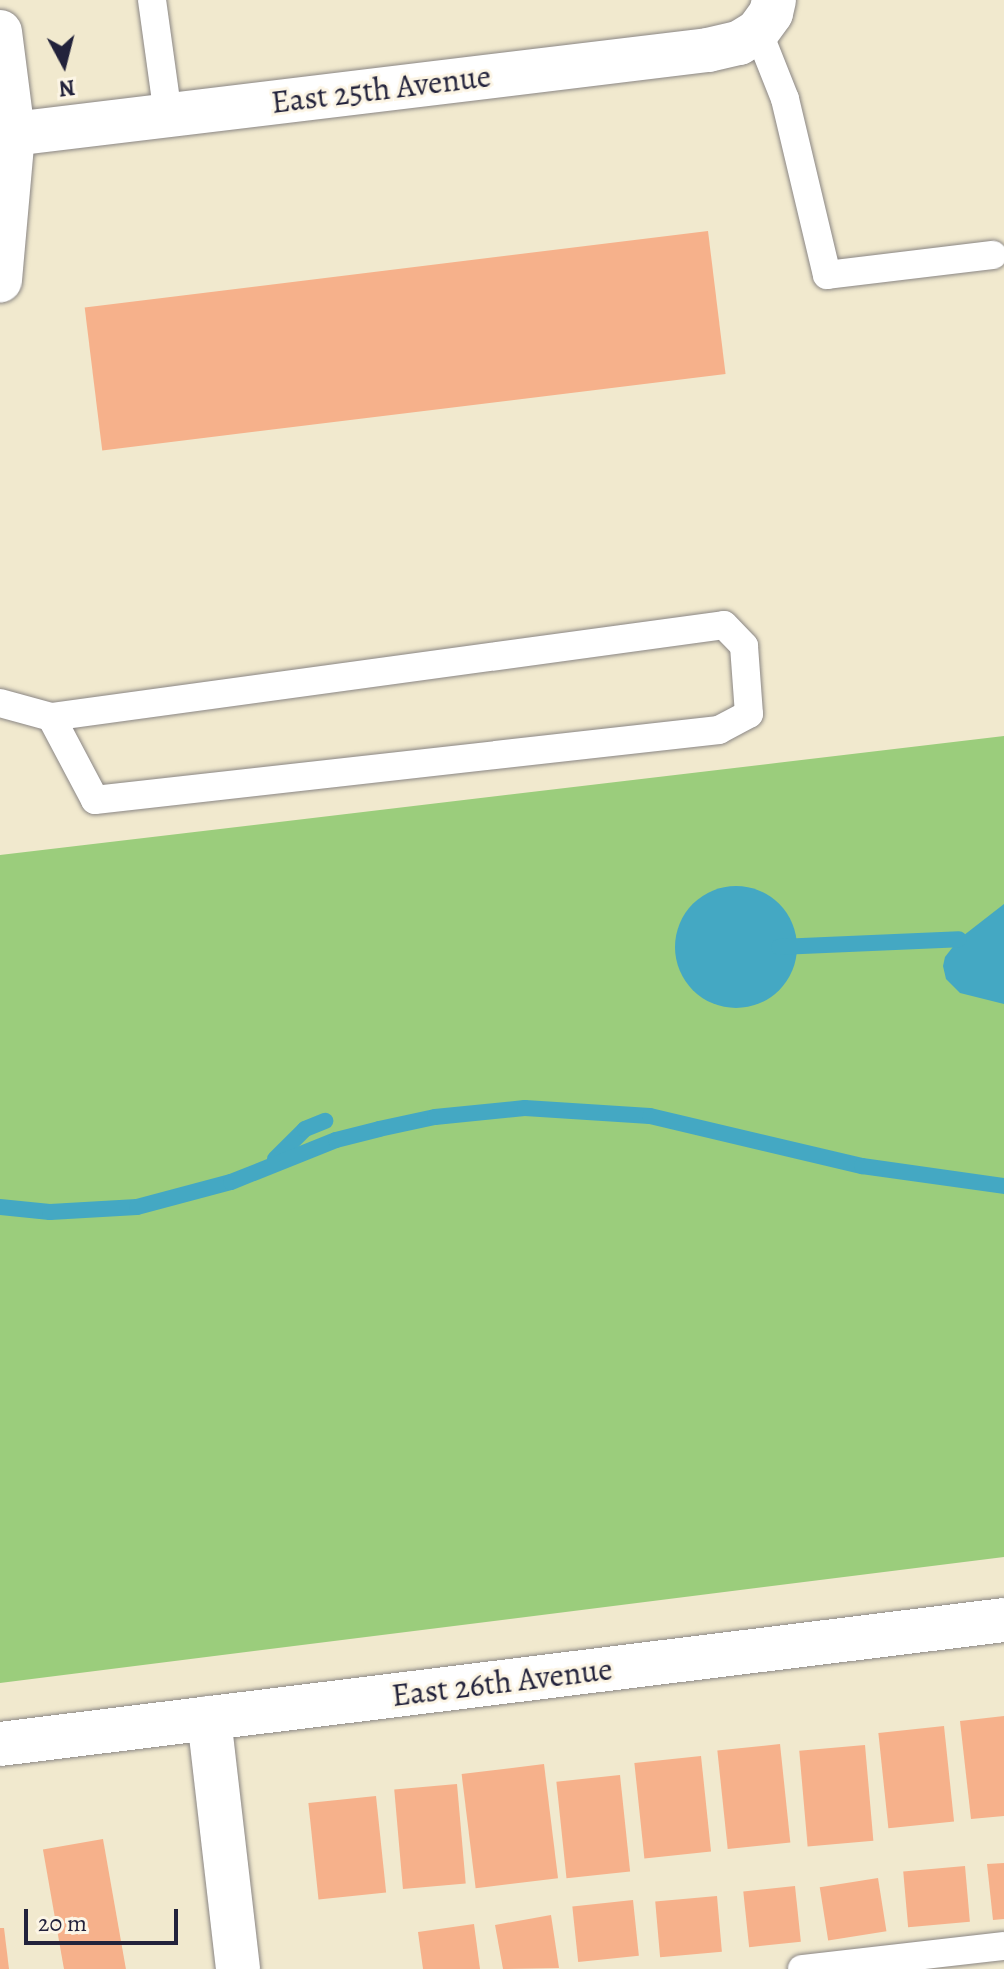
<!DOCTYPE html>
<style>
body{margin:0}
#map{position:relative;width:1004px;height:1969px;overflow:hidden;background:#f1e9ce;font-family:Alegreya,serif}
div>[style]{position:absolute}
.green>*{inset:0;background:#9bcd7c}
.water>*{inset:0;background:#44a8c3}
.round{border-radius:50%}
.stream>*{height:16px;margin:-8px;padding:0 8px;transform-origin:8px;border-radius:8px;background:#44a8c3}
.building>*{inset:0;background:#f6b18b;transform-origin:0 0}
.roads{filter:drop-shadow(0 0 2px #8a8684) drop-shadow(0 0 2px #8a8684)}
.lane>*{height:28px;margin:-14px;padding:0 14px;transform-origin:14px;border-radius:14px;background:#fff}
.street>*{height:44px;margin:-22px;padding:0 22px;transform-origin:22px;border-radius:22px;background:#fff}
.secondary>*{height:44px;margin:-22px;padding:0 22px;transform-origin:22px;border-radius:22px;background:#fff}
span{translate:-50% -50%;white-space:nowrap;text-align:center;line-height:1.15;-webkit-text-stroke:6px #fcf5e5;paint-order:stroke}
.street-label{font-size:32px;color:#22223b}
.north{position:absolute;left:24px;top:24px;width:80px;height:80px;-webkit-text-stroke:6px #fcf5e5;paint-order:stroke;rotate:173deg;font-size:22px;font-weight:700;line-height:32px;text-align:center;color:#22223b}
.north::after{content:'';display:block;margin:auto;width:28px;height:36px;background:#22223b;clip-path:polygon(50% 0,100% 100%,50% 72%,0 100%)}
.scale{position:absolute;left:24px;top:1909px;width:154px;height:36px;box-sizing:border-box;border:4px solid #22223b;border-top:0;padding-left:10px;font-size:24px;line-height:28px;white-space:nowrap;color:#22223b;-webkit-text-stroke:6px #fcf5e5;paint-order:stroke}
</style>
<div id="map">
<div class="green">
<i style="clip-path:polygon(1004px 736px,1004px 1557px,0 1683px,0 855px)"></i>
</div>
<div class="water">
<i class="round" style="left:675px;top:886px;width:122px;height:122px"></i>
<i style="clip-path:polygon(1004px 904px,1004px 1004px,960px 993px,946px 979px,943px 966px,945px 957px,959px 939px)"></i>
</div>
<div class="stream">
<i style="left:779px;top:947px;width:180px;rotate:-2.5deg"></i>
<i style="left:275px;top:1159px;width:42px;rotate:-45deg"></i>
<i style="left:305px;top:1129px;width:22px;rotate:-22deg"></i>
<i style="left:0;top:1207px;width:50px;rotate:5.7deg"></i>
<i style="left:50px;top:1212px;width:87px;rotate:-3.3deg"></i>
<i style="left:137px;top:1207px;width:97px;rotate:-14.9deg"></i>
<i style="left:231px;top:1182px;width:113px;rotate:-21.8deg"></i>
<i style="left:336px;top:1140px;width:44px;rotate:-14.3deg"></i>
<i style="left:379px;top:1129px;width:57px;rotate:-12.1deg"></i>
<i style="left:435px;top:1117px;width:90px;rotate:-5.7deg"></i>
<i style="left:525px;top:1108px;width:125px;rotate:3.7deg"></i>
<i style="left:650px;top:1116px;width:218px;rotate:13.3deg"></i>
<i style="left:862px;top:1166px;width:143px;rotate:8deg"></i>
</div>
<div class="building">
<i style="left:708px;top:231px;width:144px;height:628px;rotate:83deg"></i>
<i style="clip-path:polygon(1004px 1716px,1004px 1816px,971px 1819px,960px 1721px)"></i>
<i style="left:944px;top:1726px;width:96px;height:66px;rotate:84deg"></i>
<i style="left:780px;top:1744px;width:99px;height:63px;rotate:84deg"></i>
<i style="left:865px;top:1745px;width:96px;height:66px;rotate:85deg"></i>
<i style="left:701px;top:1756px;width:96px;height:67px;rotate:84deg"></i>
<i style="left:544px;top:1764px;width:115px;height:83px;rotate:83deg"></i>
<i style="left:620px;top:1775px;width:97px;height:64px;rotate:84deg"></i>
<i style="left:457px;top:1784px;width:100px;height:63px;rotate:85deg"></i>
<i style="left:376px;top:1796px;width:97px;height:68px;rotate:84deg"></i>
<i style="left:103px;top:1839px;width:132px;height:61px;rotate:80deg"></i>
<i style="clip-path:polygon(1004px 1863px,1004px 1919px,993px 1920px,987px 1864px)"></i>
<i style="left:965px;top:1866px;width:56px;height:62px;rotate:85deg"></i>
<i style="left:878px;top:1878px;width:54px;height:59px;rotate:81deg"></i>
<i style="left:795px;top:1886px;width:56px;height:52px;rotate:84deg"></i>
<i style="left:717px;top:1896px;width:56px;height:62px;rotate:85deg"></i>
<i style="left:633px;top:1900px;width:56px;height:61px;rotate:84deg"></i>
<i style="clip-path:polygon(551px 1915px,559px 1968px,503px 1969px,495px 1925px)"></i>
<i style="clip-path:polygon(474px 1924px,480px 1969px,423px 1969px,418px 1932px)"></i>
<i style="clip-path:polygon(0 1928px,4px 1928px,9px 1969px,0 1969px)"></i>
</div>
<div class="roads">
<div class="lane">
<i style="left:152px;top:0;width:116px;rotate:82.1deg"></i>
<i style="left:758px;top:31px;width:73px;rotate:68.3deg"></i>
<i style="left:785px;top:99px;width:181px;rotate:76.6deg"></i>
<i style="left:827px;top:275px;width:167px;rotate:-6.9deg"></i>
<i style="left:0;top:703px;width:53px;rotate:15.4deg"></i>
<i style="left:51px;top:717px;width:679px;rotate:-7.78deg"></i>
<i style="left:724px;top:625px;width:29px;rotate:46deg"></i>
<i style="left:744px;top:646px;width:68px;rotate:85.8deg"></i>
<i style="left:749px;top:714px;width:34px;rotate:152deg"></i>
<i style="left:719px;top:730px;width:628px;rotate:173.6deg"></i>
<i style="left:95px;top:800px;width:94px;rotate:-117.9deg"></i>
<i style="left:802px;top:1969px;width:203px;rotate:-6.5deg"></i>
</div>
<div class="street">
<i style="left:13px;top:134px;width:700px;rotate:-6.89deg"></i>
<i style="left:708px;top:50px;width:32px;rotate:-13deg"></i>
<i style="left:739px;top:43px;width:22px;rotate:-32deg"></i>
<i style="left:758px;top:31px;width:22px;rotate:-54deg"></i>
<i style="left:771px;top:13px;width:13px;rotate:-77deg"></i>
<i style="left:209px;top:1718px;width:253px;rotate:83.4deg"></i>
</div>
<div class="secondary">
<i style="left:0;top:32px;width:103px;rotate:82.7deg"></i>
<i style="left:13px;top:134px;width:147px;rotate:95.1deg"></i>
<i style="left:0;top:1744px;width:1012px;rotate:-7.04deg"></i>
</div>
</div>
<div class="street-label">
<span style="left:381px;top:89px;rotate:-7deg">East 25th Avenue</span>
<span style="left:502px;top:1682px;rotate:-7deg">East 26th Avenue</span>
</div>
<div class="north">N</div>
<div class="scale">20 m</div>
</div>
